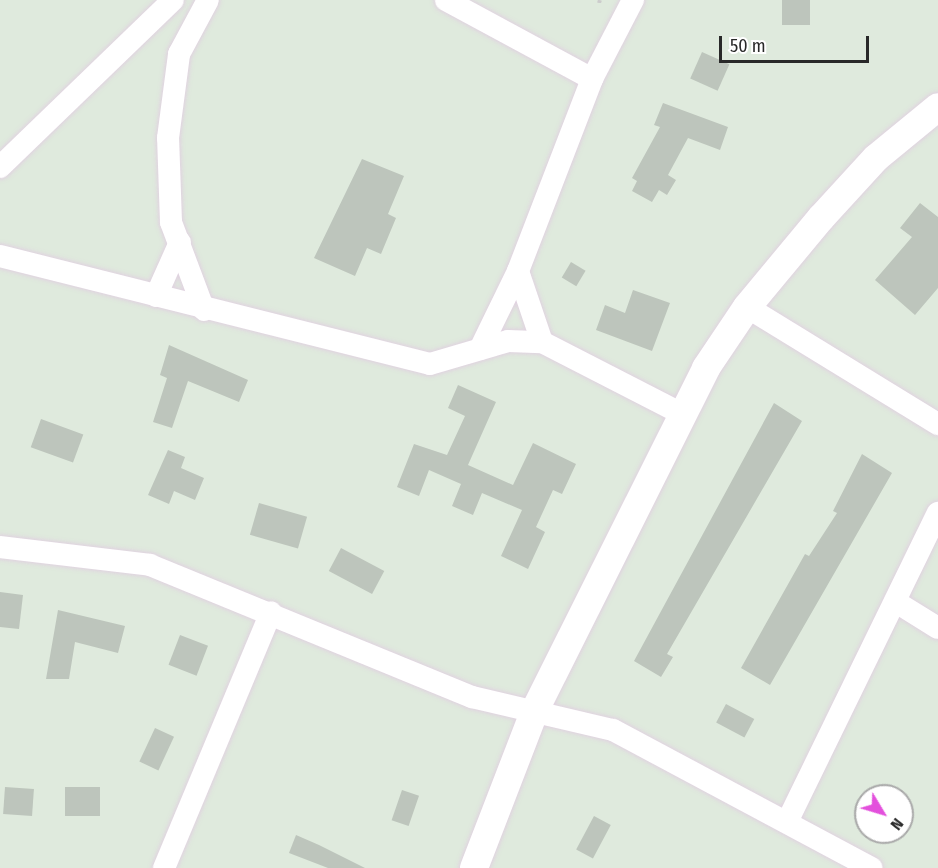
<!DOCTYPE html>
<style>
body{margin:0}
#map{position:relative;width:938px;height:868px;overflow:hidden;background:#dfeadd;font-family:"Fira Sans Condensed",sans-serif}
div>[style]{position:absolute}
.building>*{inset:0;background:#bdc5bc;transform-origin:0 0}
.path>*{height:4px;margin-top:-2px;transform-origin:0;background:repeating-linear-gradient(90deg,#ccc 0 4.5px,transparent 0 7.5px)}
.roads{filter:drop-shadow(0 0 2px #e0d2e0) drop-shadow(0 0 2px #e0d2e0)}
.minor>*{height:22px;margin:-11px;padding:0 11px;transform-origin:11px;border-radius:11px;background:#fff}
.tertiary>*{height:28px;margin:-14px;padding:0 14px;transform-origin:14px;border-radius:14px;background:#fff}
span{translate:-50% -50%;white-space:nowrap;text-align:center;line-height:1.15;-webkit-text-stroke:4.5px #fff;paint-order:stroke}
.north{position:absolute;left:854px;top:784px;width:60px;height:60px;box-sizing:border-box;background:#fff;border:2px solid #a9a9a9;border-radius:50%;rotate:128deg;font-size:16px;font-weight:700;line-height:24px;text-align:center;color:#292929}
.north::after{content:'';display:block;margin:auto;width:21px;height:27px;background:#e350dc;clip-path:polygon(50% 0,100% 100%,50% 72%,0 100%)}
.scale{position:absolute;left:719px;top:36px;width:150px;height:27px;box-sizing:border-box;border:3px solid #292929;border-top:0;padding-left:8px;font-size:18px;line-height:21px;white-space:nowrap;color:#292929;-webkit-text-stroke:4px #fff;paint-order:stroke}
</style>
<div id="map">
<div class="building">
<i style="left:782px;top:0;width:28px;height:25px"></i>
<i style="left:702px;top:52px;width:30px;height:29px;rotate:24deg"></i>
<i style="clip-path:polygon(663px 103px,728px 127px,720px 150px,688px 138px,668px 175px,676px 180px,667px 195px,659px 190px,652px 202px,632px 191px,637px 181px,632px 178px,660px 127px,654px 125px)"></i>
<i style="clip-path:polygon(362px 159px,404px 176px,388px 214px,396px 218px,381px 254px,367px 248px,355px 276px,314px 258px)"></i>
<i style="clip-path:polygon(920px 203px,938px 217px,938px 288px,915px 315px,875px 280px,912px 237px,900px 228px)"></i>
<i style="left:571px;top:262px;width:17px;height:18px;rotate:31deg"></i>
<i style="clip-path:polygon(633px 290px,670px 303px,652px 351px,596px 330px,605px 305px,625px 313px)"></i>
<i style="clip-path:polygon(169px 345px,248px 380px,239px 402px,188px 381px,172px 428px,153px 422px,167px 378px,160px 375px)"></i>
<i style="clip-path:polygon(458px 385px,496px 402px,468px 465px,513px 485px,533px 443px,576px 464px,562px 494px,553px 490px,536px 527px,545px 532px,528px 569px,501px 556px,522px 510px,482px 493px,473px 515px,452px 506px,461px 484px,429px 470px,419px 496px,397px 487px,414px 444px,447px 455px,465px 416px,448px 408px)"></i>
<i style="clip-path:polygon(774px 403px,802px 421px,667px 654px,673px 657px,661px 677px,634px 661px)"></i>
<i style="left:41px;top:419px;width:45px;height:30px;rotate:20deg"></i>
<i style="clip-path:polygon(168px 450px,185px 457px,181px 468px,204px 478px,195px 500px,174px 491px,169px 504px,148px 495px)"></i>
<i style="clip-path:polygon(862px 454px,892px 473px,770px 685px,741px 668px,805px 554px,809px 556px,837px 513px,833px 511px)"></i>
<i style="left:259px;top:503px;width:50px;height:33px;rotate:16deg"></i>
<i style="left:341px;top:548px;width:49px;height:26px;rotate:28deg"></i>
<i style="clip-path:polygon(0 592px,23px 595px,19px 629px,0 627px)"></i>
<i style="clip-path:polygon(58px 610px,125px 626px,118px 653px,75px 642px,69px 679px,46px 679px)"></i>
<i style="left:180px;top:635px;width:30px;height:32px;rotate:21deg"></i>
<i style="left:726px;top:704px;width:32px;height:21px;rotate:28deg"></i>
<i style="left:155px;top:728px;width:21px;height:37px;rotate:25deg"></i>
<i style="left:5px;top:787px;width:29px;height:27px;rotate:4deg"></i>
<i style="left:100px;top:787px;width:29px;height:35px;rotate:90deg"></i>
<i style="left:402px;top:790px;width:18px;height:32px;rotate:19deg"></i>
<i style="left:594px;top:816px;width:19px;height:38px;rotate:28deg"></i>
<i style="clip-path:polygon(296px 835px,319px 845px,365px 868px,328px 868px,289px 853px)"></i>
</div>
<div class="path">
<i style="left:599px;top:3px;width:3px;rotate:-72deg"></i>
</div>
<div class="roads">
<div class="minor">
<i style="left:446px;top:0;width:166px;rotate:28.4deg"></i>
<i style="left:0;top:167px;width:240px;rotate:-44deg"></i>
<i style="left:0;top:256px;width:443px;rotate:14.1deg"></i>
<i style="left:430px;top:364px;width:81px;rotate:-16.4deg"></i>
<i style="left:508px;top:341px;width:34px;rotate:2deg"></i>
<i style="left:542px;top:342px;width:157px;rotate:27.2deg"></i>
<i style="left:156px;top:296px;width:59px;rotate:-66deg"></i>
<i style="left:747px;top:307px;width:224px;rotate:31.5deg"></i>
<i style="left:204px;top:310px;width:94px;rotate:-110.6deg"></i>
<i style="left:171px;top:222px;width:84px;rotate:-92deg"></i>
<i style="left:168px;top:138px;width:85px;rotate:-82.5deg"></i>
<i style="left:179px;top:54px;width:61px;rotate:-61.8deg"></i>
<i style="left:542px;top:342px;width:75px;rotate:-108.7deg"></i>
<i style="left:518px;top:271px;width:206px;rotate:-68.9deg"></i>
<i style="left:592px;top:79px;width:89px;rotate:-62.6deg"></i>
<i style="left:480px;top:349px;width:87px;rotate:-64deg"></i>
<i style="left:0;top:547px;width:151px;rotate:6.8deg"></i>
<i style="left:150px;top:565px;width:348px;rotate:22.3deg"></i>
<i style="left:472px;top:697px;width:145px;rotate:13.2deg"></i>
<i style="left:613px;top:730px;width:293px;rotate:28.1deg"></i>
<i style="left:896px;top:602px;width:49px;rotate:31.8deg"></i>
<i style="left:787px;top:822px;width:344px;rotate:-64deg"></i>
<i style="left:164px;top:868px;width:277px;rotate:-67.3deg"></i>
</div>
<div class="tertiary">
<i style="left:474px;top:868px;width:169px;rotate:-68.9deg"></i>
<i style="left:535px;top:710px;width:382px;rotate:-63.4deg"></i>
<i style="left:706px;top:368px;width:73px;rotate:-56.1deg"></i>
<i style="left:747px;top:307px;width:116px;rotate:-50.3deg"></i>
<i style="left:821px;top:218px;width:81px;rotate:-47.5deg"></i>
<i style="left:876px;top:158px;width:80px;rotate:-39.4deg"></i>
</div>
</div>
<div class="north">N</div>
<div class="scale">50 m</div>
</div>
